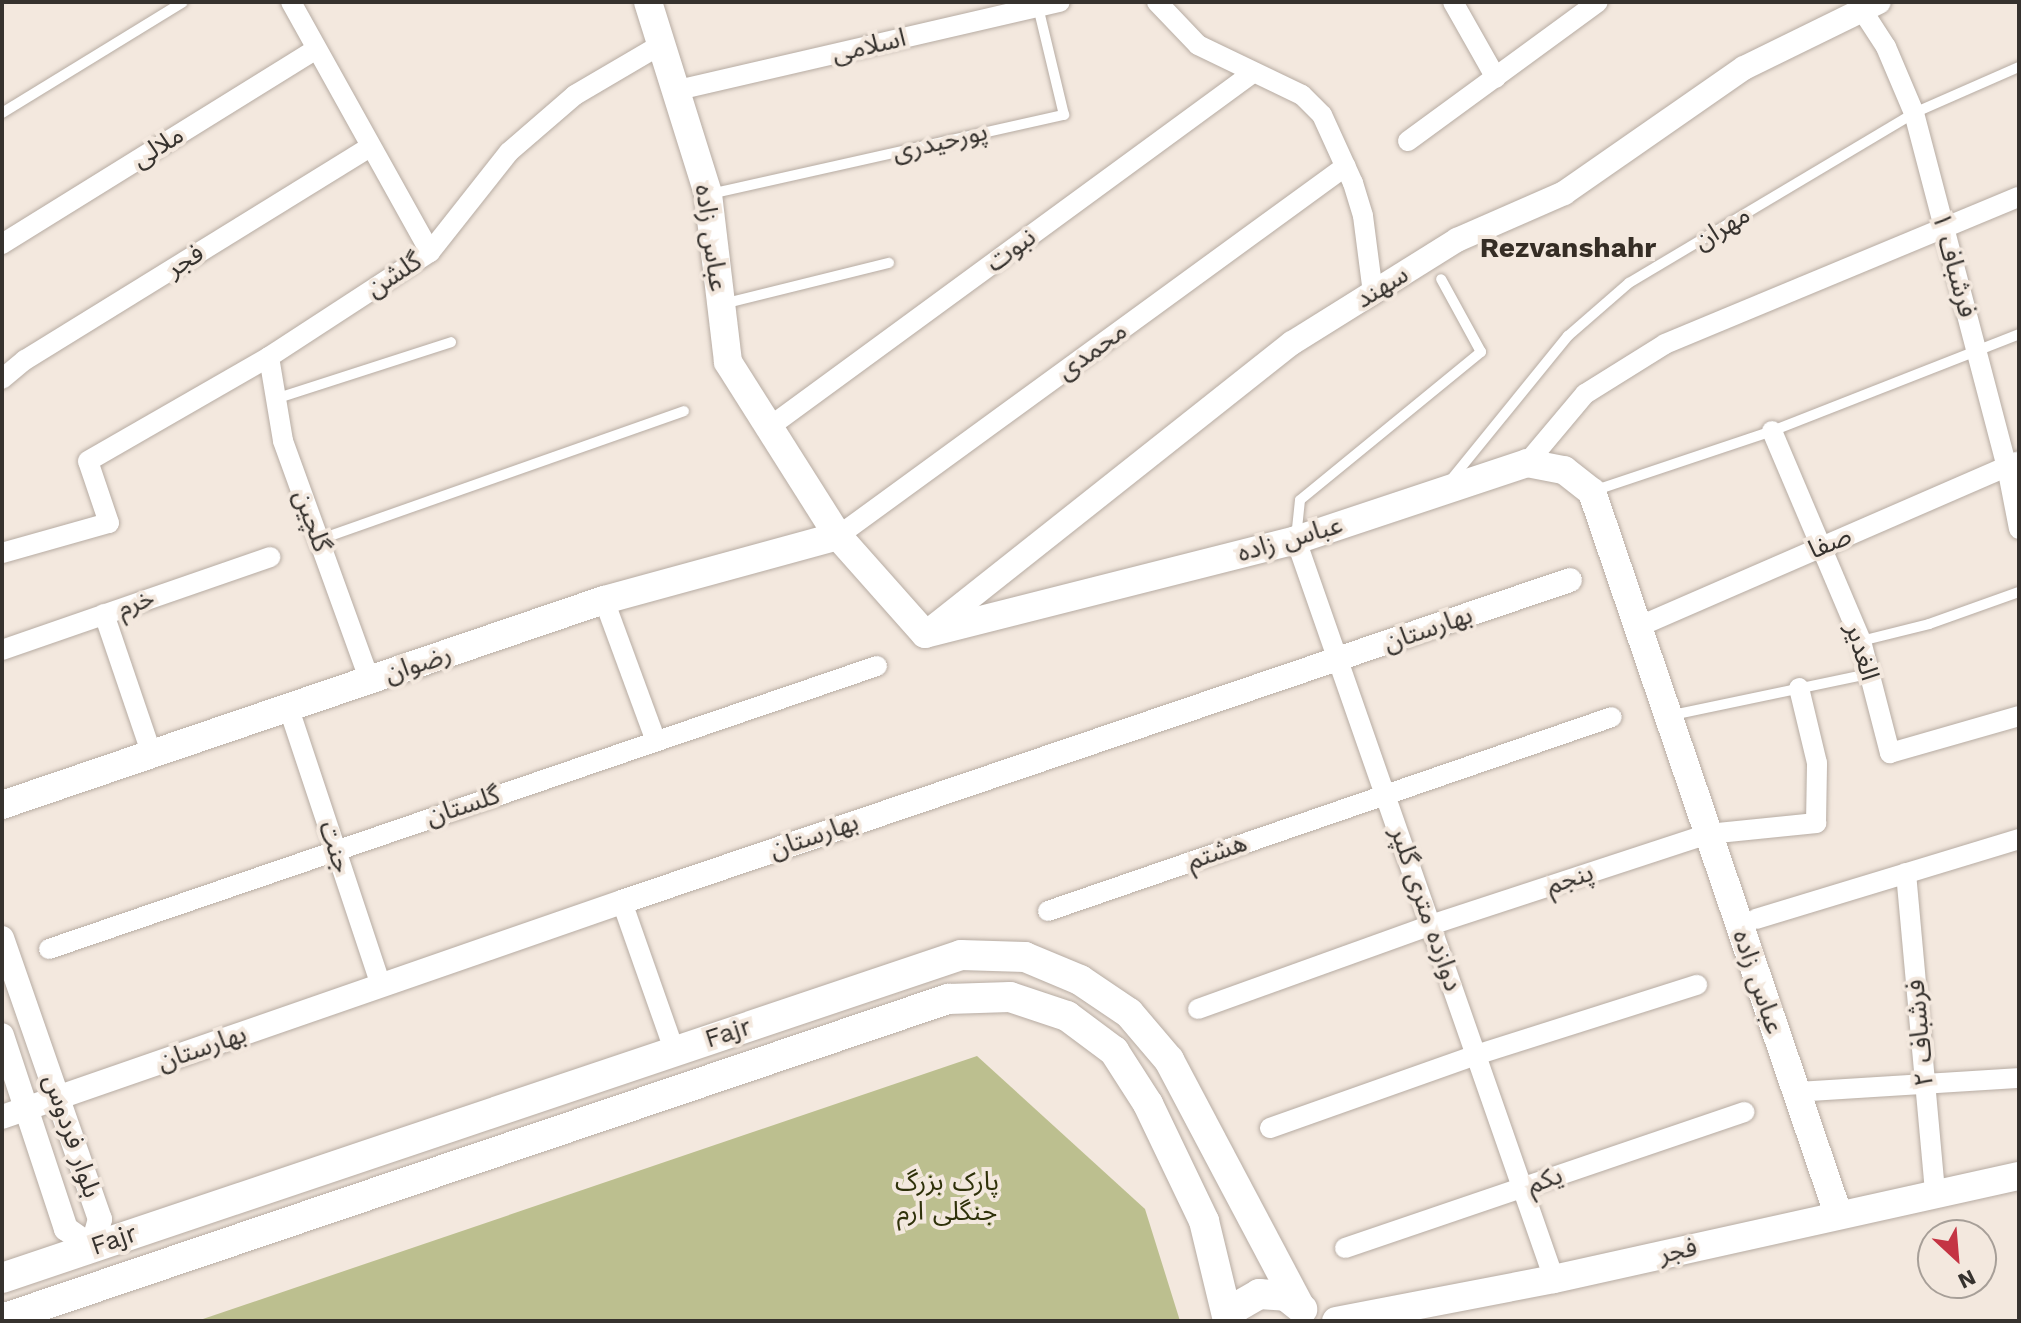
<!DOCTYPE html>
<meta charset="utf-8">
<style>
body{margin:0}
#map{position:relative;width:2021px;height:1323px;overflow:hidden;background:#f3e8de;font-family:"Work Sans","Noto Sans Arabic",sans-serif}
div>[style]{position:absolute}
.forest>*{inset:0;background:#bcbf8f}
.roads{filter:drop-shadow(0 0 2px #b7aca3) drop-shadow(0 0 2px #b7aca3)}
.service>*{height:10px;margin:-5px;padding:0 5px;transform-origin:5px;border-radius:5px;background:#fff}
.minor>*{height:20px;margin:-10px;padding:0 10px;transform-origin:10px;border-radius:10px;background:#fff}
.tertiary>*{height:24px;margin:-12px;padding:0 12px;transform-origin:12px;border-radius:12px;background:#fff}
.secondary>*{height:28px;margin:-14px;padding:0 14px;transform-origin:14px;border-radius:14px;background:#fff}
.primary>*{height:30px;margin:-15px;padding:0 15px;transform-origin:15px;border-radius:15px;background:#fff}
span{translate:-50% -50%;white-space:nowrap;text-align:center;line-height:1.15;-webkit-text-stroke:8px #f3e8de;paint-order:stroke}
.street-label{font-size:26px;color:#36322e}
.park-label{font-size:26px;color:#2f310a}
.neighbourhood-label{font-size:28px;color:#352d25;font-weight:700}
.frame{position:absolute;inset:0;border:4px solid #36322e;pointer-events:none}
.north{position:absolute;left:1917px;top:1219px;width:80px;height:80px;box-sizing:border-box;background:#f3e8de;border:2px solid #a79f98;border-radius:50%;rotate:154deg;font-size:22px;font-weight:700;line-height:32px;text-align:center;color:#36322e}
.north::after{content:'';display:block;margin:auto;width:28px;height:36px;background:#c43443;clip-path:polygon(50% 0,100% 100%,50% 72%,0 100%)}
</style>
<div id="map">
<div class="forest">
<i style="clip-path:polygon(977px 1056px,1145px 1209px,1180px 1321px,197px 1321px)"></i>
</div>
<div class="roads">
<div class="service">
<i style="left:2px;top:113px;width:212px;rotate:-31.5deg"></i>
<i style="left:710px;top:194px;width:363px;rotate:-12.6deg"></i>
<i style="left:1064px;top:115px;width:111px;rotate:-103.5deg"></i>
<i style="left:723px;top:304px;width:171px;rotate:-13.9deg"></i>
<i style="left:275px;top:399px;width:185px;rotate:-17.9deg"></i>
<i style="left:1450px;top:481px;width:187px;rotate:-50.9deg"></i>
<i style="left:1568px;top:336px;width:81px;rotate:-41deg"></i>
<i style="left:1629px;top:283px;width:332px;rotate:-30.8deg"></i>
<i style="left:1914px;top:113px;width:115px;rotate:-23.7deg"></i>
<i style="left:1593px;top:491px;width:189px;rotate:-18.5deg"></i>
<i style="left:1772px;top:431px;width:265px;rotate:-21.4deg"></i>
<i style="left:1296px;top:538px;width:38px;rotate:-84deg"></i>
<i style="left:1300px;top:500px;width:234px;rotate:-39.3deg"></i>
<i style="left:1481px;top:352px;width:83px;rotate:-118.7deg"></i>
<i style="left:318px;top:540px;width:388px;rotate:-19.4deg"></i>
<i style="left:1861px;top:641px;width:70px;rotate:-14deg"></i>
<i style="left:1929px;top:624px;width:96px;rotate:-19.6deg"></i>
<i style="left:1672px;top:715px;width:201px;rotate:-11.8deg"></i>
</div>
<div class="minor">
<i style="left:291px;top:2px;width:286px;rotate:60.9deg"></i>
<i style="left:1157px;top:2px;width:59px;rotate:46.4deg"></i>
<i style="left:1198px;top:45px;width:115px;rotate:25.7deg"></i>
<i style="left:1302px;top:95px;width:28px;rotate:45deg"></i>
<i style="left:1322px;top:115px;width:75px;rotate:65.5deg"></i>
<i style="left:1353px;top:183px;width:34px;rotate:73deg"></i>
<i style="left:1363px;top:216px;width:78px;rotate:82.6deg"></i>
<i style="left:1453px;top:2px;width:87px;rotate:60.5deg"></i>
<i style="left:1862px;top:10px;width:44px;rotate:57deg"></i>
<i style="left:1886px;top:47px;width:72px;rotate:67deg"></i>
<i style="left:1914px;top:113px;width:366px;rotate:75.3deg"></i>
<i style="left:2007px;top:467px;width:63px;rotate:79deg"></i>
<i style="left:678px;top:90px;width:392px;rotate:-13deg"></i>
<i style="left:1408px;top:141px;width:235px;rotate:-36.2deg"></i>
<i style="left:2px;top:244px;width:368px;rotate:-31.8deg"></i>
<i style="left:269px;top:357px;width:85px;rotate:80.5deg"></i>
<i style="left:283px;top:441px;width:255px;rotate:70.1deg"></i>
<i style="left:2px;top:379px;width:30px;rotate:-40deg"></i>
<i style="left:25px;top:360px;width:405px;rotate:-31.7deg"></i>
<i style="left:768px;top:428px;width:602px;rotate:-36.22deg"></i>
<i style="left:1772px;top:431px;width:228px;rotate:67deg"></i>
<i style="left:1861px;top:641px;width:116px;rotate:75.5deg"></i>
<i style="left:1890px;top:753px;width:134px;rotate:-16deg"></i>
<i style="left:1527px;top:463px;width:90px;rotate:-50deg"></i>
<i style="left:1585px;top:394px;width:94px;rotate:-32deg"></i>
<i style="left:1665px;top:344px;width:383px;rotate:-22.6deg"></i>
<i style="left:838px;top:536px;width:628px;rotate:-36.07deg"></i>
<i style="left:1296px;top:540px;width:783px;rotate:70.75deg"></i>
<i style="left:2px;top:553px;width:111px;rotate:-15.7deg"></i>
<i style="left:109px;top:523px;width:65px;rotate:-108.7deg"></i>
<i style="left:88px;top:461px;width:209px;rotate:-29.9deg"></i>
<i style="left:269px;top:357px;width:192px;rotate:-33.1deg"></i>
<i style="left:430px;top:252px;width:127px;rotate:-51.7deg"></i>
<i style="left:509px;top:152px;width:87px;rotate:-40.8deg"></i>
<i style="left:575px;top:95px;width:101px;rotate:-30.4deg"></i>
<i style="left:604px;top:600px;width:150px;rotate:69.8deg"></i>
<i style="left:104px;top:614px;width:149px;rotate:71.2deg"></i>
<i style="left:1640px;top:626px;width:412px;rotate:-23.5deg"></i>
<i style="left:2px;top:650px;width:284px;rotate:-19.1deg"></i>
<i style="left:289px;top:709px;width:291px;rotate:71.6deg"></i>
<i style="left:1906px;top:873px;width:321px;rotate:84.8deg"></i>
<i style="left:622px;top:902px;width:157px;rotate:70.6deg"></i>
<i style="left:1048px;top:911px;width:596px;rotate:-18.98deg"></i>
<i style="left:1756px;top:919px;width:275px;rotate:-16.9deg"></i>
<i style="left:49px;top:949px;width:875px;rotate:-18.87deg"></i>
<i style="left:1198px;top:1009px;width:248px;rotate:-19.8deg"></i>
<i style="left:1431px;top:925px;width:292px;rotate:-18.2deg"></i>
<i style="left:1708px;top:834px;width:109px;rotate:-5.8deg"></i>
<i style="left:1816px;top:823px;width:60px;rotate:-89deg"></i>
<i style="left:1817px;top:763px;width:77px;rotate:-103.5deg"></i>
<i style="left:1796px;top:1092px;width:223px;rotate:-3.6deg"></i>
<i style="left:1270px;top:1128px;width:219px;rotate:-19.5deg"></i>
<i style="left:1476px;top:1055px;width:232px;rotate:-17.6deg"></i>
<i style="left:1345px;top:1248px;width:422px;rotate:-18.8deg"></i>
</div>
<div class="tertiary">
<i style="left:927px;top:632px;width:466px;rotate:-38.4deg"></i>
<i style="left:1292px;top:343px;width:195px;rotate:-32deg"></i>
<i style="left:1457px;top:240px;width:117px;rotate:-23.7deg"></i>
<i style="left:1564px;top:193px;width:219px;rotate:-34.8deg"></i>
<i style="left:1744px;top:68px;width:150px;rotate:-26.1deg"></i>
<i style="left:2px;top:938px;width:298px;rotate:70.8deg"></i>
<i style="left:100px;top:1219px;width:29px;rotate:106deg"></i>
<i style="left:92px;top:1247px;width:32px;rotate:-145deg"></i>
<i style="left:66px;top:1229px;width:204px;rotate:-108.3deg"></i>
<i style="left:2px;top:1117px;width:656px;rotate:-19.13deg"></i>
<i style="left:622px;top:902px;width:1001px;rotate:-18.76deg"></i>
</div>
<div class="secondary">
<i style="left:648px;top:2px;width:201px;rotate:72.6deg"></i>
<i style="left:708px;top:194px;width:169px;rotate:83.2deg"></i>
<i style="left:728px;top:362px;width:206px;rotate:57.7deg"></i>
<i style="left:838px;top:536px;width:131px;rotate:48.4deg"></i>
<i style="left:925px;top:634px;width:383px;rotate:-14.2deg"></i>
<i style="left:1296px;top:540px;width:243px;rotate:-18.4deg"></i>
<i style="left:1527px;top:463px;width:38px;rotate:11deg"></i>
<i style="left:1564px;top:470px;width:36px;rotate:38deg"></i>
<i style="left:1592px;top:492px;width:763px;rotate:71.18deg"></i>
<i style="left:2px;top:805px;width:636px;rotate:-18.81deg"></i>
<i style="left:604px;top:600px;width:243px;rotate:-15.3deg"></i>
<i style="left:1336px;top:1321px;width:222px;rotate:-10.9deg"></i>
<i style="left:1554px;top:1279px;width:476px;rotate:-12.5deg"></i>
</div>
<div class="primary">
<i style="left:2px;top:1278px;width:1012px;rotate:-18.61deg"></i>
<i style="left:961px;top:955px;width:64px;rotate:1.8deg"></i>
<i style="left:1025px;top:957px;width:60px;rotate:22.7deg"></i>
<i style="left:1080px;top:980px;width:59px;rotate:34deg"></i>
<i style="left:1129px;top:1013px;width:62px;rotate:49.6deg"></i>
<i style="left:1169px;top:1060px;width:276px;rotate:62.1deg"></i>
<i style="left:2px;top:1319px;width:999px;rotate:-18.69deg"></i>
<i style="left:948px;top:999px;width:62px;rotate:-1.8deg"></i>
<i style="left:1010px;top:997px;width:60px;rotate:18.4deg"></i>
<i style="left:1067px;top:1016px;width:59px;rotate:36.7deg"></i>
<i style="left:1114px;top:1051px;width:63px;rotate:57.3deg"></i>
<i style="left:1148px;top:1104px;width:130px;rotate:64.4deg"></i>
<i style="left:1204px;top:1221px;width:102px;rotate:76.4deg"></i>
<i style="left:1228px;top:1321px;width:15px;rotate:-62deg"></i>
<i style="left:1235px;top:1308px;width:28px;rotate:-30deg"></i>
<i style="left:1259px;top:1294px;width:27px;rotate:4deg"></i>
<i style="left:1286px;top:1296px;width:21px;rotate:39deg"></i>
</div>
</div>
<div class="street-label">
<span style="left:869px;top:46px;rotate:-13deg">اسلامی</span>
<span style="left:940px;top:142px;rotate:-13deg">پورحیدری</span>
<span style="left:158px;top:147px;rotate:-32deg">ملالی</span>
<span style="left:1722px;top:228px;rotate:-31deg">مهران</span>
<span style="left:711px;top:238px;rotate:82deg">عباس زاده</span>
<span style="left:1011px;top:250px;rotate:-36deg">نبوت</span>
<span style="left:185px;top:261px;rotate:-32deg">فجر</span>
<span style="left:1954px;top:265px;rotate:75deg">فرشباف ۱</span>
<span style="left:394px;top:275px;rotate:-33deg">گلشن</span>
<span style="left:1382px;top:287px;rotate:-32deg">سهند</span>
<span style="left:1092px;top:351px;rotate:-36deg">محمدی</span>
<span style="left:312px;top:521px;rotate:70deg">گلچین</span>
<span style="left:1290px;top:539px;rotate:-16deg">عباس زاده</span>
<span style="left:1830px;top:543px;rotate:-23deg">صفا</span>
<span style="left:136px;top:603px;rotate:-19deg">خرم</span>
<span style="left:1428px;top:629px;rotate:-19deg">بهارستان</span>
<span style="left:1862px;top:652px;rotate:73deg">الغدیر</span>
<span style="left:418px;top:664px;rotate:-19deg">رضوان</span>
<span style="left:463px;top:806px;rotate:-18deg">گلستان</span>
<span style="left:814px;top:836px;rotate:-19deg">بهارستان</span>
<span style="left:335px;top:847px;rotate:72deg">جنت</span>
<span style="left:1217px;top:852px;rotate:-19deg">هشتم</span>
<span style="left:1570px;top:879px;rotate:-18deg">پنجم</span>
<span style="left:1426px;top:909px;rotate:71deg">دوازده متری گلپر</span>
<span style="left:1758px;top:982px;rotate:71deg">عباس زاده</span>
<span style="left:728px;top:1033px;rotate:-18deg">Fajr</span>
<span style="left:1920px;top:1033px;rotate:-95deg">فرشباف ۲</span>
<span style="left:202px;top:1048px;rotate:-19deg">بهارستان</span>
<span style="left:72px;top:1136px;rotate:71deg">بلوار فردوس</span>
<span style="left:1545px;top:1180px;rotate:-19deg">یکم</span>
<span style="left:114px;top:1240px;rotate:-19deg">Fajr</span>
<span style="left:1678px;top:1251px;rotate:-13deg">فجر</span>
</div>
<div class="park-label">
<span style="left:947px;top:1197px">پارک بزرگ<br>جنگلی ارم</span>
</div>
<div class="neighbourhood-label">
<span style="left:1568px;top:248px">Rezvanshahr</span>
</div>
<div class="frame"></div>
<div class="north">N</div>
</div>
